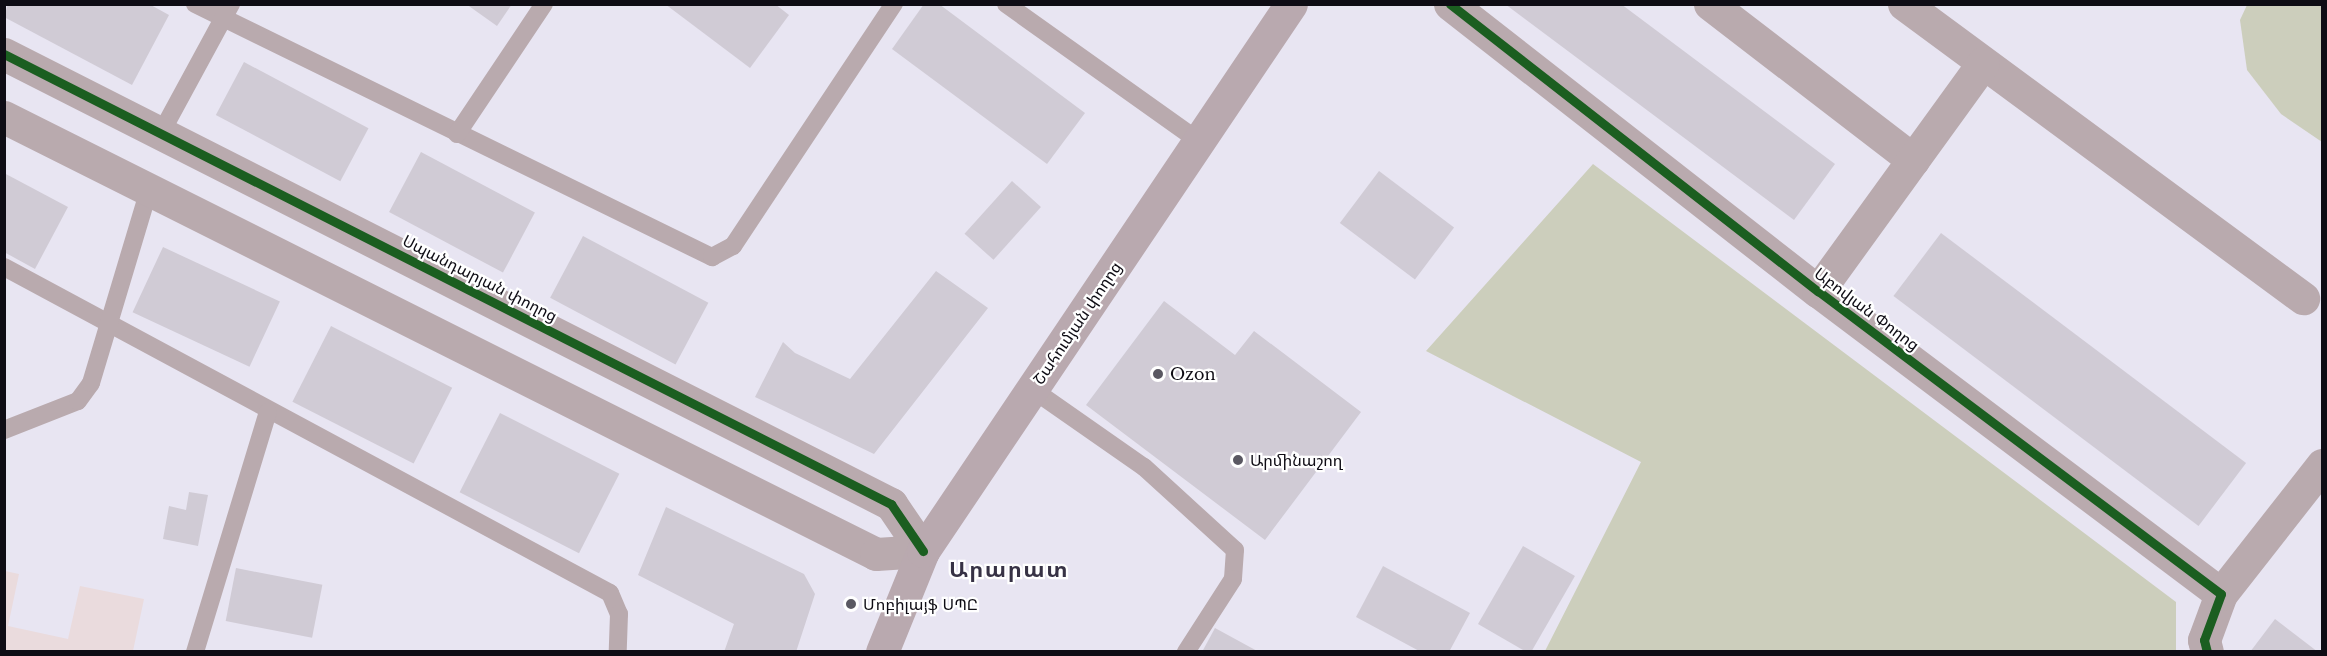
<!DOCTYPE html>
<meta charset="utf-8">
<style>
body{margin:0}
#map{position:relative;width:2327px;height:656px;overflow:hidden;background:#e8e5f2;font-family:"Libre Baskerville","Noto Sans Armenian",serif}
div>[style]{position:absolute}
.education>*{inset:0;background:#eadbdd}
.green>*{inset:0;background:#cccebc}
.building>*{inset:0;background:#d0cbd5;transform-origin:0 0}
.service>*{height:18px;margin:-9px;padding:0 9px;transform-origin:9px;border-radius:9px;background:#b9aaae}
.minor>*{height:33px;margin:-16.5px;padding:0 16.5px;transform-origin:16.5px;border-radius:16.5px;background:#b9aaae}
.secondary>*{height:33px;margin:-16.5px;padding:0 16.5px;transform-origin:16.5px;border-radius:16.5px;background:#b9a9af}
.cycleway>*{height:9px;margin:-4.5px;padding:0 4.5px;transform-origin:4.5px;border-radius:4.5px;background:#1b5e20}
.dots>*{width:16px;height:16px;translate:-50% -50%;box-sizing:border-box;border:3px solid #fff;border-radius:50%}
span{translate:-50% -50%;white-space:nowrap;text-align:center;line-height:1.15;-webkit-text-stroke:4.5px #fff;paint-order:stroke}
.street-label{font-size:16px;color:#0e0c14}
.poi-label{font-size:16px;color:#0e0c14}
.left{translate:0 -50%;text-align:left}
.district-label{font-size:22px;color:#373245;font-weight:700;letter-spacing:1.5px}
.frame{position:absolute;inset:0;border:6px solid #0e0c14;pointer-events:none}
</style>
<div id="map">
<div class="education">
<i style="clip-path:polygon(5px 571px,19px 574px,8px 626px,68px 639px,80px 586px,144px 599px,133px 651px,5px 651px)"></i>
</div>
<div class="green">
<i style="clip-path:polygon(2247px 5px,2322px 5px,2322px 142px,2281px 114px,2247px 70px,2240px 20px)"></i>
<i style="clip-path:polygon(1593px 164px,2176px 602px,2176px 651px,1545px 651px,1641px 462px,1426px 351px)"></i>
</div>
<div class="building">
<i style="clip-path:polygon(8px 4px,149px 4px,169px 15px,132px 85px,4px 17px)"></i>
<i style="clip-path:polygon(466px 4px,512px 4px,497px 26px)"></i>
<i style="clip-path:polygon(665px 4px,775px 4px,789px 15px,750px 68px)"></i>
<i style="clip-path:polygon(924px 4px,939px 4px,1085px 113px,1047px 164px,892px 49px)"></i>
<i style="clip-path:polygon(1505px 4px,1621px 4px,1835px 164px,1794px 220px)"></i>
<i style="left:244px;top:62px;width:141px;height:60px;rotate:28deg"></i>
<i style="left:421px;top:152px;width:129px;height:68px;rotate:28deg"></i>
<i style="left:1379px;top:171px;width:94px;height:65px;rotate:37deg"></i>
<i style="clip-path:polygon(4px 173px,68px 207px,35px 269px,4px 252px)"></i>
<i style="left:1012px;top:181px;width:39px;height:71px;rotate:42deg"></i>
<i style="left:1941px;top:233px;width:382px;height:79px;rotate:37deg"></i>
<i style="left:583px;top:236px;width:142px;height:70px;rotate:28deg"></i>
<i style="left:163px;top:247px;width:129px;height:72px;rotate:25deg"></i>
<i style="clip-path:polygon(936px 271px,988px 308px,874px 454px,755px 397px,783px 342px,795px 353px,850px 379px)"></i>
<i style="clip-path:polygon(1164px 301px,1235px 355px,1254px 331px,1361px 412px,1265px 540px,1086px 405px)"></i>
<i style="left:331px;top:326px;width:136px;height:85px;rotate:27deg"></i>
<i style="left:500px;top:413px;width:134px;height:89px;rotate:27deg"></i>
<i style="clip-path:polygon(189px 492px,208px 495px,198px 546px,163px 539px,169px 506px,186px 510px)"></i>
<i style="clip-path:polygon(666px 507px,804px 574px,815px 594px,796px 652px,724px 652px,734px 624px,638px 575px)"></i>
<i style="left:1523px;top:546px;width:60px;height:90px;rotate:30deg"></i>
<i style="clip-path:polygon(1383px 566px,1470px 613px,1449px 652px,1421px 652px,1356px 617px)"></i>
<i style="left:236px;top:568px;width:88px;height:54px;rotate:11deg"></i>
<i style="clip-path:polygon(2275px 619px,2318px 652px,2250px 652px)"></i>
<i style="clip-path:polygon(1215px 628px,1259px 652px,1202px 652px)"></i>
</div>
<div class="service">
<i style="left:195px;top:4px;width:576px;rotate:26.08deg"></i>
<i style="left:712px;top:257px;width:24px;rotate:-28deg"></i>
<i style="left:733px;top:246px;width:291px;rotate:-56.4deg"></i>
<i style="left:1006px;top:4px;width:237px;rotate:35.4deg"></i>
<i style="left:161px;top:133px;width:147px;rotate:-61.5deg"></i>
<i style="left:457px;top:134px;width:156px;rotate:-56.2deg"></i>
<i style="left:4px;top:267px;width:688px;rotate:28.28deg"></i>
<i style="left:610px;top:593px;width:23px;rotate:67deg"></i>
<i style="left:619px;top:614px;width:38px;rotate:92deg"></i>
<i style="left:1032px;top:389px;width:136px;rotate:34.9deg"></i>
<i style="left:1144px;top:467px;width:123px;rotate:42.4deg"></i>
<i style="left:1235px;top:550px;width:29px;rotate:94deg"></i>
<i style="left:1233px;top:579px;width:87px;rotate:122.8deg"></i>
<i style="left:4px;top:430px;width:79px;rotate:-21.4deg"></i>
<i style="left:78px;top:401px;width:22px;rotate:-54deg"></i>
<i style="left:91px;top:383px;width:202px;rotate:-73.3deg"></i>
<i style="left:195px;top:652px;width:251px;rotate:-73.1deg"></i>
</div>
<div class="minor">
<i style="left:1450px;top:4px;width:467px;rotate:38deg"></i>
<i style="left:1818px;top:291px;width:504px;rotate:36.94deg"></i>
<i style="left:2221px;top:594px;width:49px;rotate:110.3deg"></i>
<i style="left:2204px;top:640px;width:12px;rotate:76deg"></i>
<i style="left:1710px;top:4px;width:256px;rotate:37.5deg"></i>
<i style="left:1904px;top:4px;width:496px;rotate:36.4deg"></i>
<i style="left:4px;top:54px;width:995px;rotate:26.9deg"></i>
<i style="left:891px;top:504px;width:57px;rotate:55.8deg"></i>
<i style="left:4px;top:117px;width:975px;rotate:26.62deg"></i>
<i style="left:876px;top:554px;width:47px;rotate:-3.7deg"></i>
<i style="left:1818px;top:291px;width:281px;rotate:-54.1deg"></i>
<i style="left:2221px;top:594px;width:164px;rotate:-51.9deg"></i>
</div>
<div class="secondary">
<i style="left:882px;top:652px;width:109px;rotate:-67.9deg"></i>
<i style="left:923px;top:551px;width:659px;rotate:-56.07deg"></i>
</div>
<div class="cycleway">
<i style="left:1450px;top:4px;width:467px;rotate:38deg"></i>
<i style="left:1818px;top:291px;width:504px;rotate:36.94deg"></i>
<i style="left:2221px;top:594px;width:49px;rotate:110.3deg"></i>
<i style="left:2204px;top:640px;width:12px;rotate:76deg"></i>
<i style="left:4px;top:54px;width:995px;rotate:26.9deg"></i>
<i style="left:891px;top:504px;width:57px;rotate:55.8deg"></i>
</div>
<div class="dots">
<i style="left:1158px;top:374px;background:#5a5862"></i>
<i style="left:1238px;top:460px;background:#5a5862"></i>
<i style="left:851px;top:604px;background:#5a5862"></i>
</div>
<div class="street-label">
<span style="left:480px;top:278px;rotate:27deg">Սպանդարյան փողոց</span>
<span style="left:1867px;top:309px;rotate:37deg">Աբովյան Փողոց</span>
<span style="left:1077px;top:323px;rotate:-56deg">Շահումյան փողոց</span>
</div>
<div class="poi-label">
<span class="left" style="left:1170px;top:374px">Ozon</span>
<span class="left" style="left:1250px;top:460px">Արմինաշող</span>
<span class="left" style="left:863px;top:604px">Մոբիլայֆ ՍՊԸ</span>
</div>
<div class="district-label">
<span style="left:1009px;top:570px">Արարատ</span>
</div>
<div class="frame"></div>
</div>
